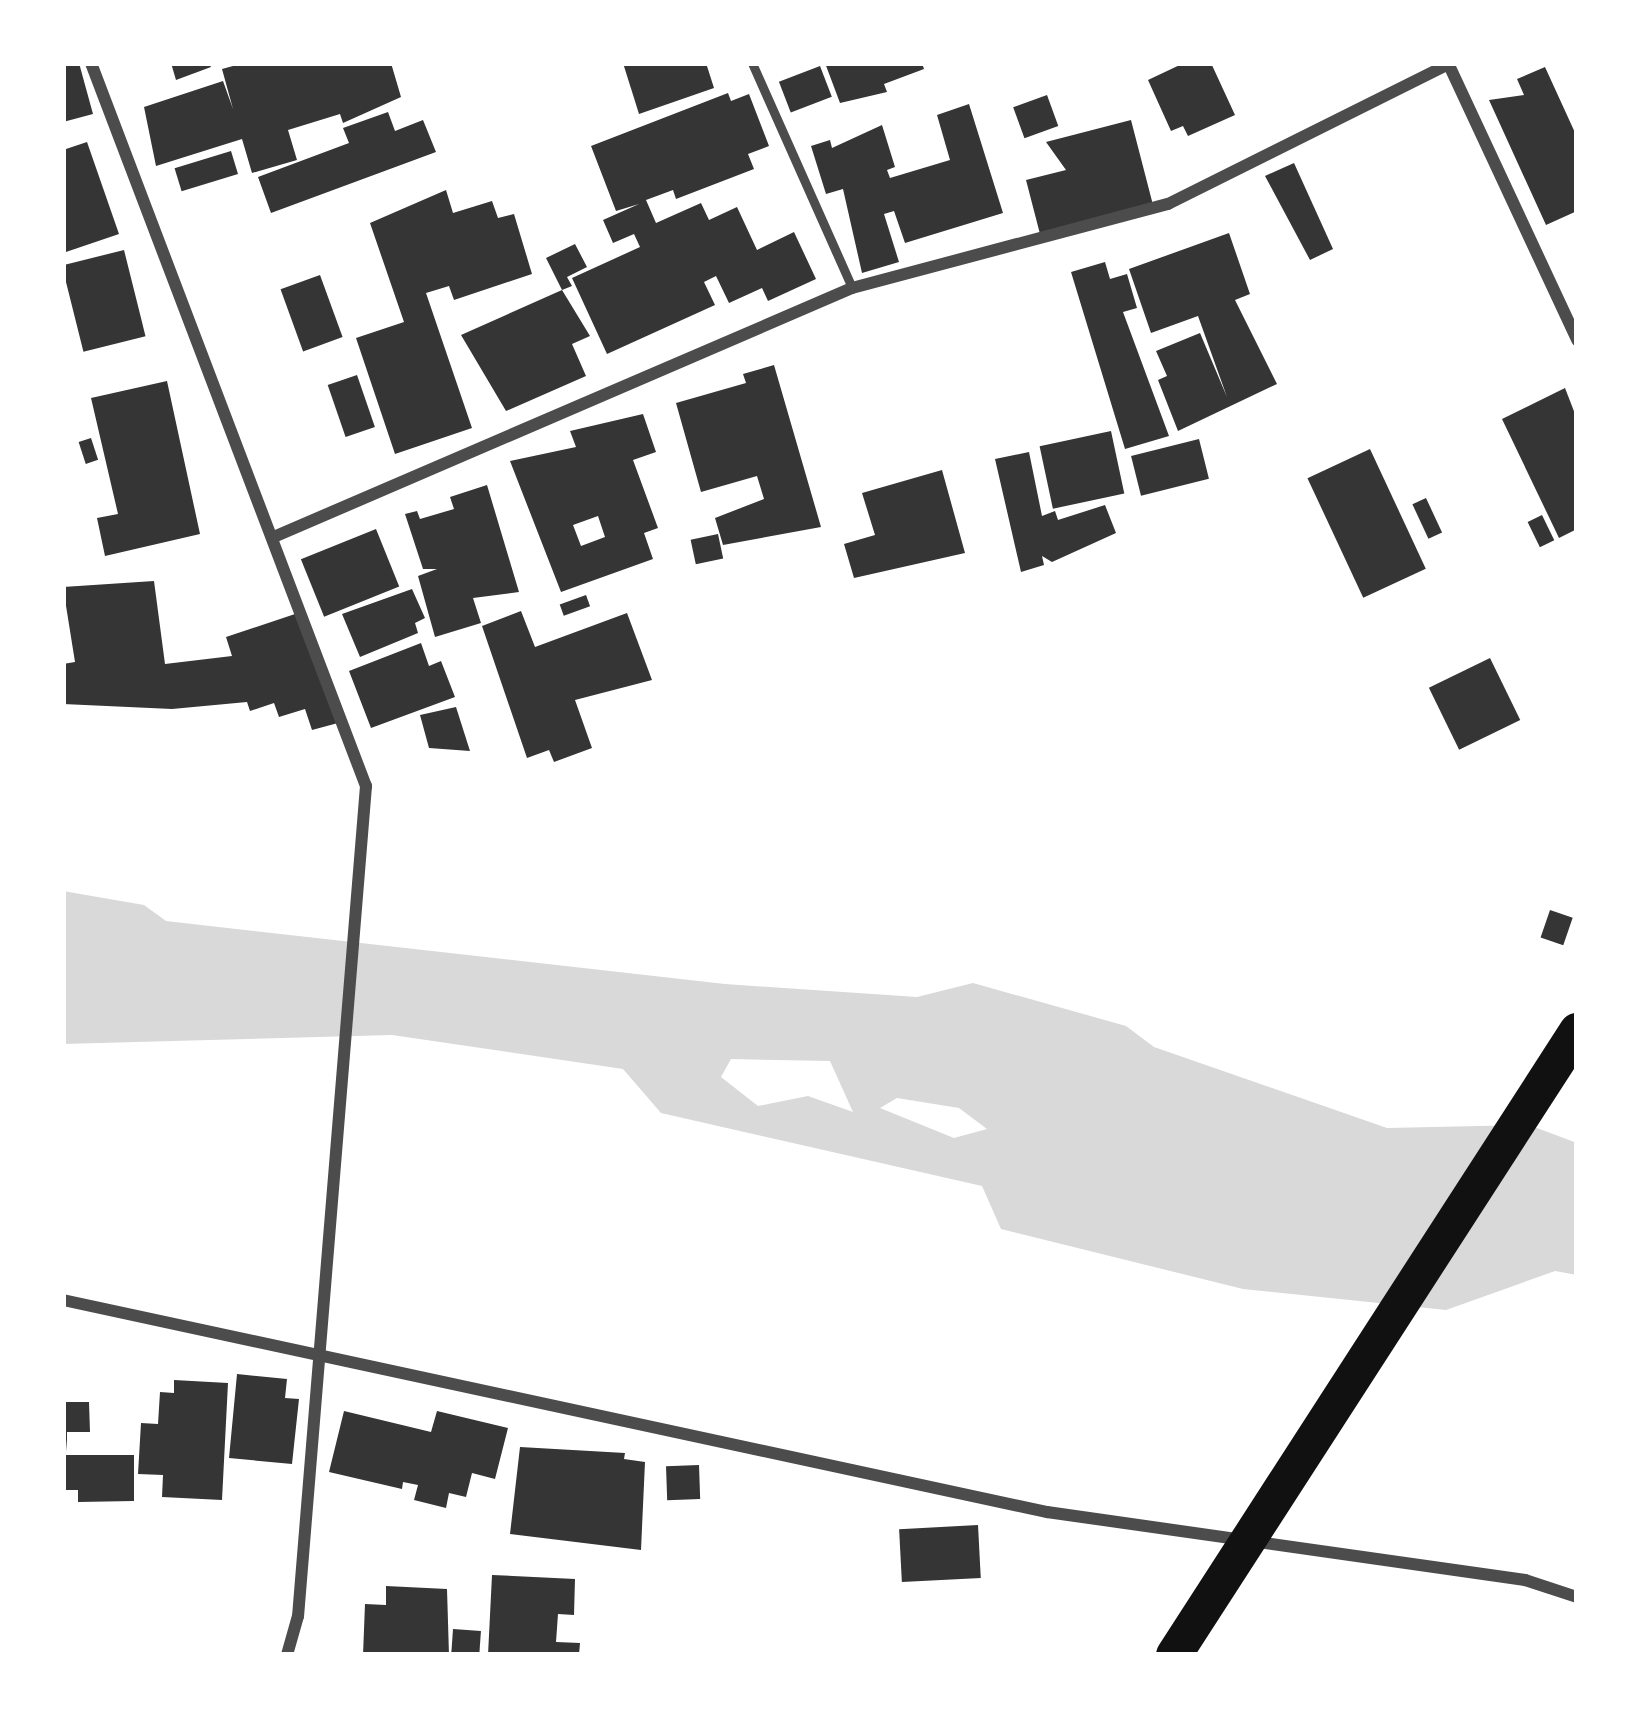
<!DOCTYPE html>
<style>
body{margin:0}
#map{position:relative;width:1640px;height:1718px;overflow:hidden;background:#fff;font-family:"Archivo Narrow",sans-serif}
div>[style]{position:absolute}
.water>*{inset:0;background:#d9d9d9}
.building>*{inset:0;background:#353535;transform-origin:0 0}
.service>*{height:9px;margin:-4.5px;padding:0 4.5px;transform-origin:4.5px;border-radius:4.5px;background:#4c4c4c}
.minor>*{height:12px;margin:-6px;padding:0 6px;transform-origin:6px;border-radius:6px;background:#4c4c4c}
.motorway>*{height:36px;margin:-18px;padding:0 18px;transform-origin:18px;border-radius:18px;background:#111}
span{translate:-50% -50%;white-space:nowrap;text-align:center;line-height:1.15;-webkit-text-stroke:9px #fff;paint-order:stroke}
.frame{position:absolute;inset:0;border:66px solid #fff;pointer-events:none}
</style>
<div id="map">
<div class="water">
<i style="clip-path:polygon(evenodd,63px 891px,144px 905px,166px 921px,725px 984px,917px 997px,973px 983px,1126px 1026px,1154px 1047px,1387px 1128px,1529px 1125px,1577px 1143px,1577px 1275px,1555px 1271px,1446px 1310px,1243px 1289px,1001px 1229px,982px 1186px,661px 1113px,623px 1069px,392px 1035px,63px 1044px,63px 891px,731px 1059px,830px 1061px,853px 1112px,808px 1096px,758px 1106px,721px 1077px,731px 1059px,63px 891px,897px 1098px,959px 1108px,987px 1129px,954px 1138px,880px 1108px,897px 1098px)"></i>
</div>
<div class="building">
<i style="clip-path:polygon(63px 63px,79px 63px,93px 114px,63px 122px)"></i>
<i style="clip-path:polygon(171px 63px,209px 63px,211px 67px,176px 80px)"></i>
<i style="clip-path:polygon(244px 63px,391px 63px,401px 97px,343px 123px,340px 114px,288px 130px,297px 160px,252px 173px,242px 139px,156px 166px,144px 107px,223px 81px,233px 109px,222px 69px)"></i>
<i style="clip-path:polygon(623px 63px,706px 63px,714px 88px,639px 114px)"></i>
<i style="clip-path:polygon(825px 63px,922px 63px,924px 69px,884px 84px,887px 92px,840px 103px)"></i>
<i style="clip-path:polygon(1184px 63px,1211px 63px,1235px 115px,1188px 136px,1183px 126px,1171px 131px,1148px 80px)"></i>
<i style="left:820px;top:66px;width:33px;height:44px;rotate:69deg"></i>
<i style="clip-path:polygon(1545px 67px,1577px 137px,1577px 211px,1546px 225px,1489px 100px,1524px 95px,1517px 79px)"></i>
<i style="clip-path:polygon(728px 93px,731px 101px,749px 94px,769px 146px,748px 154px,754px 169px,676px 199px,673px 190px,646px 200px,656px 223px,701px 203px,709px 220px,737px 207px,757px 250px,794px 232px,816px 279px,768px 301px,762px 288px,729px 303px,716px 276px,704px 282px,715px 305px,607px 354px,572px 278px,640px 247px,634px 234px,613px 243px,603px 220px,639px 204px,616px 211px,591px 146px)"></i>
<i style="left:1047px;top:95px;width:33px;height:36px;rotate:70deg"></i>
<i style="clip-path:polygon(969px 104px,1003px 213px,905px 243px,894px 211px,884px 214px,899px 262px,862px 273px,843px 189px,826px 194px,811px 146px,830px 140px,832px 148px,882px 125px,895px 167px,887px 170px,890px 178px,950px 160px,937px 115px)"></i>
<i style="clip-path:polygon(388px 112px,395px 131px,423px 120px,436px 152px,271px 213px,258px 177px,349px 143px,343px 128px)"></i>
<i style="clip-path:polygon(1131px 120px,1153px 205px,1040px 234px,1026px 180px,1066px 170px,1046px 142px)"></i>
<i style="clip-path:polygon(87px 142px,119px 234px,63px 253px,63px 150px)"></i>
<i style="left:231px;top:151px;width:24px;height:59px;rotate:73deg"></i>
<i style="clip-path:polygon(1294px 163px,1333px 249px,1310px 260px,1265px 176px)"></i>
<i style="clip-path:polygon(446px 190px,453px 213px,492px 201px,498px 218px,514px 214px,532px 274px,454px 300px,449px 286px,426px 293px,472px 428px,395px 454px,356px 338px,404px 322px,370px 223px)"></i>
<i style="clip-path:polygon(1229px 233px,1250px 294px,1235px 300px,1277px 384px,1178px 431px,1158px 380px,1167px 376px,1156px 351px,1200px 333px,1227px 397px,1198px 316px,1151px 333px,1129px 269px)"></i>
<i style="clip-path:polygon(575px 244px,587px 267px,567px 277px,572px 286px,562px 290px,546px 258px)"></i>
<i style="left:124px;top:250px;width:89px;height:64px;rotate:76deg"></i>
<i style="clip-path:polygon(1105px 262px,1110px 279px,1127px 274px,1137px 308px,1123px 312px,1169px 436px,1125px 449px,1071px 272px)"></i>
<i style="left:320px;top:275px;width:66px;height:42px;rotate:70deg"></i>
<i style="clip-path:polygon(562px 290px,590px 336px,572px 344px,586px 376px,506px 411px,461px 335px)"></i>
<i style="clip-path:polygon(774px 365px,821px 527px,723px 545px,715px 518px,764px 499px,757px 476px,701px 492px,676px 403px,746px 383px,743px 374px)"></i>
<i style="left:357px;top:375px;width:55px;height:31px;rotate:71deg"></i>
<i style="clip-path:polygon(167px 381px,200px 534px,105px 556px,97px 518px,118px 514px,91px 398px)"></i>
<i style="clip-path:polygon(1565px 388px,1577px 419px,1577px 529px,1559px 538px,1502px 419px)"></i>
<i style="clip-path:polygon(evenodd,643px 414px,656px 452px,633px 460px,658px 528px,644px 533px,653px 559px,561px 592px,510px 461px,576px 447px,570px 431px,643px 414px,598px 516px,605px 537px,581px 546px,573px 525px,598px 516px)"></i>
<i style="left:1111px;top:431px;width:64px;height:73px;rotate:78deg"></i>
<i style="left:91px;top:438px;width:23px;height:13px;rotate:72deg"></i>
<i style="left:1199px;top:439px;width:41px;height:70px;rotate:76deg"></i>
<i style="left:1370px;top:449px;width:132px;height:69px;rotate:65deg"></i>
<i style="clip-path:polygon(1029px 452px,1042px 516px,1055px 511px,1058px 520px,1105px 505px,1116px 533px,1052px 562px,1042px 556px,1044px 565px,1021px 572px,995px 459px)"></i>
<i style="clip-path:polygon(942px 470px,965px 553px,854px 578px,844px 544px,875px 535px,862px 493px)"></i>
<i style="clip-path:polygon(487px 485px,519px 592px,473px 598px,481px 623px,435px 637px,418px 576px,437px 569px,423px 569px,405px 514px,417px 511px,420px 519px,454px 509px,450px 497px)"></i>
<i style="left:1426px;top:498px;width:38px;height:15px;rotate:65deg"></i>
<i style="left:1542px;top:515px;width:28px;height:16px;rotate:64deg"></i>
<i style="left:376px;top:529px;width:62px;height:81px;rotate:68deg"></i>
<i style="left:718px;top:534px;width:25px;height:28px;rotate:78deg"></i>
<i style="clip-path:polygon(154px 581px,165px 664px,232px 656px,226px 637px,298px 613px,338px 723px,312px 730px,305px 709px,279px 717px,274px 703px,250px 711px,247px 702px,172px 709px,63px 704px,63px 664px,75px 662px,63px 587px)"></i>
<i style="clip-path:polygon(412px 589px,425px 618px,415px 623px,418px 633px,360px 657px,342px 614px)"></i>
<i style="left:586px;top:595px;width:12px;height:28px;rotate:70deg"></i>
<i style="clip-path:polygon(521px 611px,535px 647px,627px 613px,652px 680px,575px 700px,592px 748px,554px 762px,549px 750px,527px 758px,482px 626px)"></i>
<i style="clip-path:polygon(421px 643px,429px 666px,441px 661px,455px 697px,371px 728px,349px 671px)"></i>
<i style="left:1490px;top:658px;width:69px;height:68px;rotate:64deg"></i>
<i style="clip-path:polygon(456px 707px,470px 751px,429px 748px,420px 715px)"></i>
<i style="left:1550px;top:910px;width:24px;height:29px;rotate:19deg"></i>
<i style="clip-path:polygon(237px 1374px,287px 1379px,285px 1398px,299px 1399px,292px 1464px,229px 1458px)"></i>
<i style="clip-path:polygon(174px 1380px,228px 1383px,222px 1500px,162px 1497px,163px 1475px,138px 1474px,141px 1423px,158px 1424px,160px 1392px,174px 1393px)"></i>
<i style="clip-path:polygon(63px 1402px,89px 1402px,90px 1432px,67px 1432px,67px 1452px)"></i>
<i style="clip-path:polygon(344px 1411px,431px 1432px,437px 1411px,508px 1428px,495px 1479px,472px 1473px,466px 1497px,449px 1493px,446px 1508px,414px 1500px,418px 1485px,403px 1482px,402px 1489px,329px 1472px)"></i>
<i style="clip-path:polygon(520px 1447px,625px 1453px,624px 1459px,645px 1462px,641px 1550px,510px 1534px)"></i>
<i style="clip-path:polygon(63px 1455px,134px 1455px,134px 1501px,78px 1502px,78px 1490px,63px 1490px)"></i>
<i style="left:699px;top:1465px;width:34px;height:33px;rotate:88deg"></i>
<i style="left:978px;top:1525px;width:53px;height:79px;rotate:87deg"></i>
<i style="clip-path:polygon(492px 1575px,575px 1579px,574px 1615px,558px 1614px,556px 1642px,580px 1643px,579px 1655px,488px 1655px)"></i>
<i style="clip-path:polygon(386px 1586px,447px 1589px,449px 1655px,363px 1655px,365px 1604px,386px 1605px)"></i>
<i style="left:453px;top:1629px;width:28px;height:26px;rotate:4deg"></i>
</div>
<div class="service">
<i style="left:752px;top:63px;width:246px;rotate:66deg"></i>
</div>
<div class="minor">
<i style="left:91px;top:63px;width:774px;rotate:69.18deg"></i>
<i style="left:366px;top:786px;width:833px;rotate:94.68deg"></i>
<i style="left:298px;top:1616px;width:41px;rotate:105.8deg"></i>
<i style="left:1448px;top:63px;width:306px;rotate:65deg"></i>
<i style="left:276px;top:536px;width:627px;rotate:-23.29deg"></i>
<i style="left:852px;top:288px;width:327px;rotate:-14.9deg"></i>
<i style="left:1168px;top:204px;width:316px;rotate:-26.5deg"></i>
<i style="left:63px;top:1300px;width:1007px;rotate:12.16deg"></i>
<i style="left:1047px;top:1512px;width:483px;rotate:8.1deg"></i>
<i style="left:1525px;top:1580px;width:55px;rotate:18.1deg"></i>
</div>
<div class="motorway">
<i style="left:1174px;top:1655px;width:743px;rotate:-57.14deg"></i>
</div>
<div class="frame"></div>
</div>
